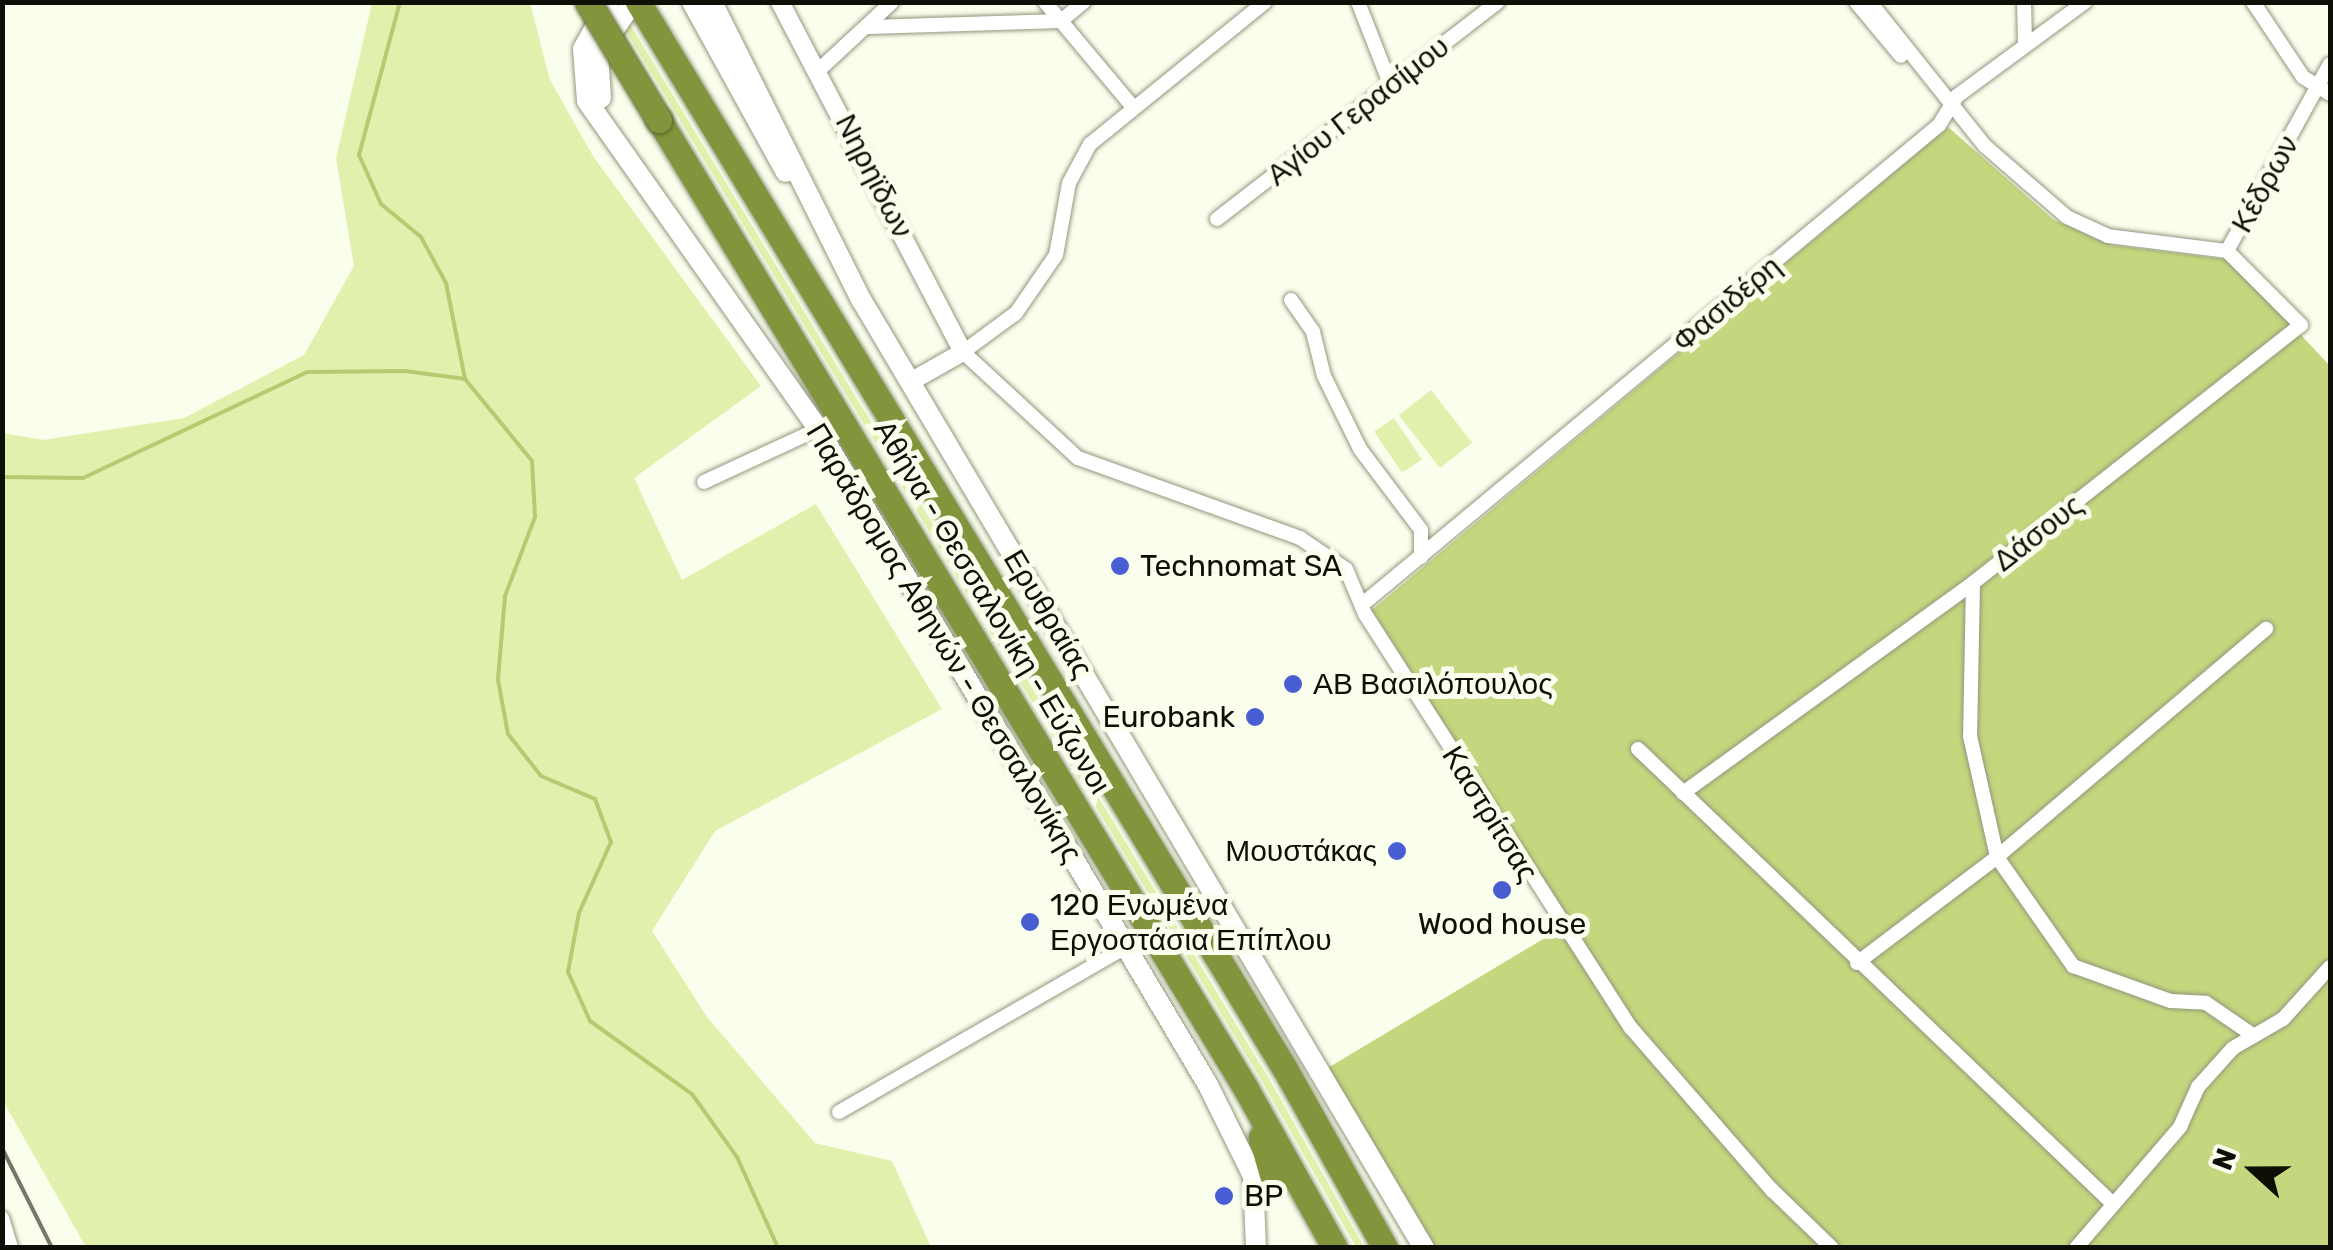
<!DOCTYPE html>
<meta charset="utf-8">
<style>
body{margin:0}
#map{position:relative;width:2333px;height:1250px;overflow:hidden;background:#fafeed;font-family:Rubik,sans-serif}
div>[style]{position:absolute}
.green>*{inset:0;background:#e1f1ad;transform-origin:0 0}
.forest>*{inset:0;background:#c4d77e}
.stream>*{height:4px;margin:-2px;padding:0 2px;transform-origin:2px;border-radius:2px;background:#b6ca71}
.roads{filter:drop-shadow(0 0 2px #90977d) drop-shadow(0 0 2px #90977d)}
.minor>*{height:14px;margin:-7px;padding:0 7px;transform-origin:7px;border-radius:7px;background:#fff}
.tertiary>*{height:18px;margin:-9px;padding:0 9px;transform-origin:9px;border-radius:9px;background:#fff}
.secondary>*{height:20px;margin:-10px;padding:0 10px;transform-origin:10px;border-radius:10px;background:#fff}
.motorway>*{height:25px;margin:-12.5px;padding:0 12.5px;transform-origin:12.5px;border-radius:12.5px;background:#82943c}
.rail>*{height:4px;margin:-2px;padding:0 2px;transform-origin:2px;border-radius:2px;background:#74776a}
.bridges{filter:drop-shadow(0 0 2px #596629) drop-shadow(0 0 2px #596629)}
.motorway-bridge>*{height:25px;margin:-12.5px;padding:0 12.5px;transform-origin:12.5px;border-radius:12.5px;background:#82943c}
.dots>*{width:28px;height:28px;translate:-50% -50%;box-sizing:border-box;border:5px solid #fafeed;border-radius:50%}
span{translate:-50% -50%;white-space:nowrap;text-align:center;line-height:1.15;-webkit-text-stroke:10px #fafeed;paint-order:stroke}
.street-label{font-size:30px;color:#0e1007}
.poi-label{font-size:30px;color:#0e1007}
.left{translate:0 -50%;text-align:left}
.right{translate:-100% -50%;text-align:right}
.frame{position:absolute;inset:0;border:5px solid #0e1007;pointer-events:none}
.north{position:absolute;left:2203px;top:1120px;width:100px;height:100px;-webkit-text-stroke:8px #fafeed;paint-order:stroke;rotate:291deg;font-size:28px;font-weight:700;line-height:40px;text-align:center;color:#0e1007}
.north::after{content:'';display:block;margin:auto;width:35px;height:45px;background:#0e1007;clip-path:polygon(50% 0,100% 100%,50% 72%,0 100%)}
</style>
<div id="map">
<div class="green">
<i style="clip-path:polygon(372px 3px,530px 3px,550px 80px,593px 156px,761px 386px,634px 478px,682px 580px,816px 504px,942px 709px,715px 831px,652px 931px,707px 1017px,815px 1143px,892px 1161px,931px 1247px,86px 1247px,3px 1101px,3px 433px,43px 440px,184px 418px,304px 355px,354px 266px,336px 158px)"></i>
<i style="clip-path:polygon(609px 3px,617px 3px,1268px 1077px,1364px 1247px,1356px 1247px,1262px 1081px)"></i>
<i style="left:1431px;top:390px;width:67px;height:41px;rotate:52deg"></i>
<i style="left:1394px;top:418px;width:50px;height:24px;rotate:56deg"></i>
</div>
<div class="forest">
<i style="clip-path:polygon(1948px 127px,2054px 220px,2113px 245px,2231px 260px,2330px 366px,2330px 1247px,1431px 1247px,1326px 1069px,1570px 923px,1372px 610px)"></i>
</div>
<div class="stream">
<i style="left:400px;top:2px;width:158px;rotate:105deg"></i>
<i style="left:359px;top:155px;width:54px;rotate:65.8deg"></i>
<i style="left:381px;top:204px;width:52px;rotate:39.5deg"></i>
<i style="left:421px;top:237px;width:52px;rotate:61.5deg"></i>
<i style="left:446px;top:283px;width:98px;rotate:78.8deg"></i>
<i style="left:465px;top:379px;width:106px;rotate:50.7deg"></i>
<i style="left:532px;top:461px;width:56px;rotate:86.9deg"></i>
<i style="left:535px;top:517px;width:85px;rotate:110.8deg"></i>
<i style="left:505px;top:596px;width:84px;rotate:94.8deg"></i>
<i style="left:498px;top:680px;width:55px;rotate:79.5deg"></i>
<i style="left:508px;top:734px;width:53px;rotate:51.8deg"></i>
<i style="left:541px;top:776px;width:59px;rotate:23.1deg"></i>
<i style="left:595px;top:799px;width:46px;rotate:69.6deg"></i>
<i style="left:611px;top:842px;width:78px;rotate:114.3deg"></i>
<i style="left:579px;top:913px;width:60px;rotate:100.6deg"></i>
<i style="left:568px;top:972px;width:54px;rotate:65.8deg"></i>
<i style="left:590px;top:1021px;width:125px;rotate:35.6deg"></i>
<i style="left:692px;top:1094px;width:77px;rotate:54.5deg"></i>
<i style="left:737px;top:1157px;width:100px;rotate:65.7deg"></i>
<i style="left:2px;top:477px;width:81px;rotate:0.7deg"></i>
<i style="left:83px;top:478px;width:248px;rotate:-25.3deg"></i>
<i style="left:307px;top:372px;width:98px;rotate:-0.6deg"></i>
<i style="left:405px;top:371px;width:61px;rotate:7.6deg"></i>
</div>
<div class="roads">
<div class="minor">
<i style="left:1045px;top:2px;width:136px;rotate:50.1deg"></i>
<i style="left:1265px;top:2px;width:225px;rotate:140.9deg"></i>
<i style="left:1090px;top:144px;width:44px;rotate:118.3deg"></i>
<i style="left:1069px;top:183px;width:73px;rotate:100.2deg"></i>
<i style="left:1056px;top:255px;width:70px;rotate:124.6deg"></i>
<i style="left:1016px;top:313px;width:66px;rotate:143.7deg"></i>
<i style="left:963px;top:352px;width:156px;rotate:42.7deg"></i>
<i style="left:1078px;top:458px;width:236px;rotate:19.8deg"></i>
<i style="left:1300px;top:538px;width:55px;rotate:34deg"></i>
<i style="left:1346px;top:569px;width:49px;rotate:67.1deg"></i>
<i style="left:1365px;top:614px;width:492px;rotate:57.3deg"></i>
<i style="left:1631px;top:1028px;width:215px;rotate:49deg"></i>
<i style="left:1772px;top:1190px;width:83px;rotate:44deg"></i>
<i style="left:1358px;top:2px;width:90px;rotate:68.6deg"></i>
<i style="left:1856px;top:2px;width:70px;rotate:50.2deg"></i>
<i style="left:1870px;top:2px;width:184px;rotate:51.4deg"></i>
<i style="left:1985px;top:146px;width:108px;rotate:40.9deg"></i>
<i style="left:2067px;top:217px;width:45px;rotate:24.9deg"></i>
<i style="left:2108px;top:236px;width:120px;rotate:7.2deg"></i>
<i style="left:2024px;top:2px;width:40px;rotate:88.6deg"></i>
<i style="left:2253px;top:2px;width:90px;rotate:56.3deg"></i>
<i style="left:2303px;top:77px;width:32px;rotate:32deg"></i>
<i style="left:869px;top:27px;width:192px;rotate:-1.8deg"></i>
<i style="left:1061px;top:21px;width:30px;rotate:-40deg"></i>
<i style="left:820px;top:69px;width:98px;rotate:-42.9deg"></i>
<i style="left:1217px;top:219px;width:355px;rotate:-37.7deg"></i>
<i style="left:2227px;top:251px;width:213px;rotate:-61.2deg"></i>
<i style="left:1291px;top:300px;width:39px;rotate:55deg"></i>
<i style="left:1313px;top:332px;width:45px;rotate:76deg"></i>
<i style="left:1324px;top:376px;width:81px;rotate:63.7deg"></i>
<i style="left:1360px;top:449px;width:101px;rotate:53deg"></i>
<i style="left:1421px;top:530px;width:27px;rotate:90deg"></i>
<i style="left:704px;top:482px;width:126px;rotate:-24.9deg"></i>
<i style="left:1973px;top:583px;width:153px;rotate:91.1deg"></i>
<i style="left:1970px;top:736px;width:124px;rotate:77.4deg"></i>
<i style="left:1997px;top:857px;width:133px;rotate:55.1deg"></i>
<i style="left:2073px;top:966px;width:104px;rotate:19.7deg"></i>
<i style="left:2171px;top:1001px;width:35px;rotate:3deg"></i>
<i style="left:2206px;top:1003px;width:58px;rotate:34.5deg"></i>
<i style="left:1364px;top:603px;width:748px;rotate:-39.74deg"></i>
<i style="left:1939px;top:125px;width:34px;rotate:-58deg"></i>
<i style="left:1957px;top:96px;width:159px;rotate:-36.3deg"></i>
<i style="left:1638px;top:749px;width:656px;rotate:43.77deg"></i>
<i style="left:1683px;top:793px;width:358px;rotate:-35.9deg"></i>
<i style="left:1973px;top:583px;width:417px;rotate:-38.2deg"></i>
<i style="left:2301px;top:325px;width:105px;rotate:-135deg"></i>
<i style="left:1857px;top:963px;width:176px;rotate:-37.1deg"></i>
<i style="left:1997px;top:857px;width:353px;rotate:-40.3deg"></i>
<i style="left:839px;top:1112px;width:331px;rotate:-29.9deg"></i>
<i style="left:2px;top:1218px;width:31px;rotate:73deg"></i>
<i style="left:2076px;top:1248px;width:160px;rotate:-49.3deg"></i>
<i style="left:2180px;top:1127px;width:44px;rotate:-65.8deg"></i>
<i style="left:2198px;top:1087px;width:52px;rotate:-48.1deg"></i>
<i style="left:2233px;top:1048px;width:58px;rotate:-30.1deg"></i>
<i style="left:2283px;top:1019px;width:70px;rotate:-47.9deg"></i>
</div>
<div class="tertiary">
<i style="left:780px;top:2px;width:395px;rotate:62.4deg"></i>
<i style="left:963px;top:352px;width:61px;rotate:150.5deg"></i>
</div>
<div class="secondary">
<i style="left:609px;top:2px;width:54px;rotate:119deg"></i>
<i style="left:583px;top:49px;width:52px;rotate:85.6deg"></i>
<i style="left:587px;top:101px;width:401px;rotate:54.8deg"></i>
<i style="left:818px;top:429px;width:763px;rotate:59.27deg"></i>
<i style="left:1208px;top:1085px;width:102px;rotate:63.7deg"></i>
<i style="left:1253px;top:1176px;width:72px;rotate:87.6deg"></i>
<i style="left:692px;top:2px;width:194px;rotate:61.1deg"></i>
<i style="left:712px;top:2px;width:335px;rotate:63.4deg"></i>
<i style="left:862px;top:301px;width:1101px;rotate:59.31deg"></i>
<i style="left:601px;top:98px;width:45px;rotate:-93.8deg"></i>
<i style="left:598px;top:53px;width:62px;rotate:-55.5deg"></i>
</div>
<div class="motorway">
<i style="left:638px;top:2px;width:1248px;rotate:58.77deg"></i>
<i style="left:1285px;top:1069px;width:205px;rotate:60.8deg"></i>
<i style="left:659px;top:120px;width:1133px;rotate:58.79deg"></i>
<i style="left:1246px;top:1089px;width:182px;rotate:60.8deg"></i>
<i style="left:1261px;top:1137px;width:47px;rotate:73.9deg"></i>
</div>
</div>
<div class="rail">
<i style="left:2px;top:1148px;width:112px;rotate:63.4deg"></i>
</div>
<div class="bridges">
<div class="motorway-bridge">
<i style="left:588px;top:2px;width:138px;rotate:59deg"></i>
</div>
</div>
<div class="dots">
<i style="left:1120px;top:566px;background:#485ed2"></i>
<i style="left:1293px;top:684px;background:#485ed2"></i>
<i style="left:1255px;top:717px;background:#485ed2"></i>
<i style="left:1397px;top:851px;background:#485ed2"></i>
<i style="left:1502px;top:890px;background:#485ed2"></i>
<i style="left:1030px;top:922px;background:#485ed2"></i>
<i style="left:1224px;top:1196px;background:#485ed2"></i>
</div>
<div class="street-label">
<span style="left:1358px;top:111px;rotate:-38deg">Αγίου Γερασίμου</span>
<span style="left:874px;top:176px;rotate:63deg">Νηρηϊδων</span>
<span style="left:2265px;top:184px;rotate:-61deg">Κέδρων</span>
<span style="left:1727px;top:304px;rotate:-40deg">Φασιδέρη</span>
<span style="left:2038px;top:533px;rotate:-38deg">Δάσους</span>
<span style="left:992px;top:607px;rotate:59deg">Αθήνα - Θεσσαλονίκη - Εύζωνοι</span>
<span style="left:1048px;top:614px;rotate:59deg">Ερυθραίας</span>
<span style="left:944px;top:643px;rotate:59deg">Παράδρομος Αθηνών - Θεσσαλονίκης</span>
<span style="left:1490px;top:814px;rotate:58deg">Καστρίτσας</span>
</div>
<div class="poi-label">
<span class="left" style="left:1140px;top:566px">Technomat SA</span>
<span class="left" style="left:1313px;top:684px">ΑΒ Βασιλόπουλος</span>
<span class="right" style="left:1235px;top:717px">Eurobank</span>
<span class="right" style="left:1377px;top:851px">Μουστάκας</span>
<span class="left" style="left:1050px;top:922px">120 Ενωμένα<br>Εργοστάσια Επίπλου</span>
<span style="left:1502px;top:924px">Wood house</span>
<span class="left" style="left:1244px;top:1196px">BP</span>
</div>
<div class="frame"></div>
<div class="north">N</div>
</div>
